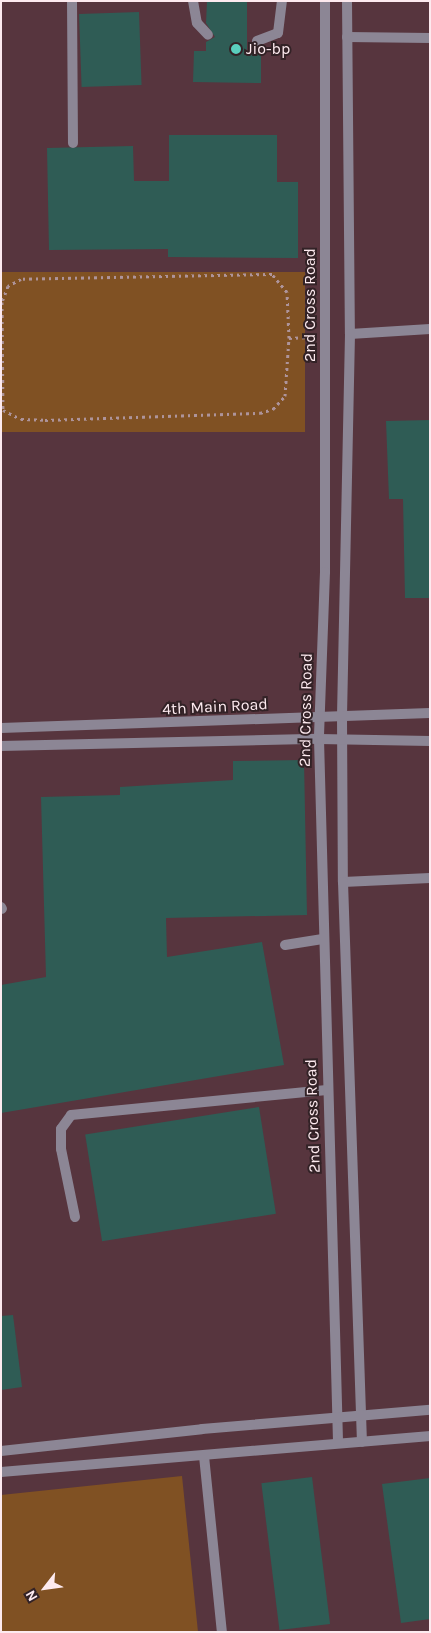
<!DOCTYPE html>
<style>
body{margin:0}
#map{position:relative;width:431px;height:1633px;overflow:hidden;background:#57353e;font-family:Karla,sans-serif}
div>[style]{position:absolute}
.green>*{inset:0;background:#805123;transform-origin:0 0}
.building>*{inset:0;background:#2f5c55;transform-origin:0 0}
.path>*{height:3px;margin-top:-1.5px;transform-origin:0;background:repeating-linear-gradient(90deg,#ae949b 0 2.5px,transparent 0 6.5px)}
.service>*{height:10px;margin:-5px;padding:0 5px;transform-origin:5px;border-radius:5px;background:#8c8695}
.minor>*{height:10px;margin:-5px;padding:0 5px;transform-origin:5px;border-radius:5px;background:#8c8695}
.tertiary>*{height:10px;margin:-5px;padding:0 5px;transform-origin:5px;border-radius:5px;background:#8c8695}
.dots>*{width:14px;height:14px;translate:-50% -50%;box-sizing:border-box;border:2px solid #322226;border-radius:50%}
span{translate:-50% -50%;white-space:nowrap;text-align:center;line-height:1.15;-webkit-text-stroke:4px #322226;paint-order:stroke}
.poi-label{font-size:16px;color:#fdeaef}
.left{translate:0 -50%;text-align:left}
.street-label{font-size:16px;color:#fdeaef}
.frame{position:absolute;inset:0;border:2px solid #fdeaef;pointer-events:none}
.north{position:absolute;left:20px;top:1563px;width:50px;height:50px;-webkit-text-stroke:4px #322226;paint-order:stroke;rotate:240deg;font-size:14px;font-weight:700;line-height:20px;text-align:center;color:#fdeaef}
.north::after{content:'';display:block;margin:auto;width:18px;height:22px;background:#fdeaef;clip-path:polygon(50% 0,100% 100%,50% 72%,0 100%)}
</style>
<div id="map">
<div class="green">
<i style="left:305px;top:272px;width:160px;height:304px;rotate:90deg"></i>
<i style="clip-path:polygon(182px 1476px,198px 1632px,1px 1632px,1px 1495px)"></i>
</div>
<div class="building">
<i style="clip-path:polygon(207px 1px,247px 1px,247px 52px,261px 52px,261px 83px,193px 82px,194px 51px,206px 51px,206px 42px,215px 37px,206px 23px)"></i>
<i style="left:139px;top:12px;width:73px;height:60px;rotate:88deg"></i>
<i style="clip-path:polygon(169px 135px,277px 135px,277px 182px,298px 182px,298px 258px,168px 257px,168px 249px,49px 250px,47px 148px,133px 146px,134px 181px,169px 181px)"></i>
<i style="clip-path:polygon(430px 420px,430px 598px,405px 598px,403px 499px,389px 499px,386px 421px)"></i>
<i style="clip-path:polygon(304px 760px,307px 915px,166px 918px,167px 957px,262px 942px,284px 1065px,1px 1113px,1px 985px,46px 977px,41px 797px,120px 795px,120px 787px,233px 780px,233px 761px)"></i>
<i style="left:259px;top:1107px;width:108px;height:176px;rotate:81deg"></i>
<i style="clip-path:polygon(13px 1315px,22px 1387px,1px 1390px,1px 1316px)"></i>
<i style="left:312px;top:1477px;width:148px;height:51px;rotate:83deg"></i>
<i style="clip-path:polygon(430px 1478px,430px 1619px,401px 1623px,382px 1484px)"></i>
</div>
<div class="path">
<i style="left:289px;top:338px;width:46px;rotate:-92.5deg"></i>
<i style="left:287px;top:292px;width:23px;rotate:-130deg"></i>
<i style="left:272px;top:274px;width:251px;rotate:178.9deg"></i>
<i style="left:21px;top:279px;width:15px;rotate:152deg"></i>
<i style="left:8px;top:286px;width:17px;rotate:111deg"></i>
<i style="left:2px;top:302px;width:108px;rotate:89.5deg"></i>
<i style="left:3px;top:410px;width:20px;rotate:27deg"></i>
<i style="left:21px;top:419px;width:24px;rotate:2deg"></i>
<i style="left:45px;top:420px;width:215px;rotate:-1.9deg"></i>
<i style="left:260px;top:413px;width:14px;rotate:-17deg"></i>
<i style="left:273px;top:409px;width:18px;rotate:-47deg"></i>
<i style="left:285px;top:396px;width:58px;rotate:-86.1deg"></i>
<i style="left:289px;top:338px;width:20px;rotate:-3deg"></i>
</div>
<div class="service">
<i style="left:72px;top:1px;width:142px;rotate:89.6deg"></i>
<i style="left:193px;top:1px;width:22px;rotate:80deg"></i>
<i style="left:197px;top:23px;width:16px;rotate:47deg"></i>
<i style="left:347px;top:37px;width:83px;rotate:0.7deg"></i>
<i style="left:257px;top:41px;width:22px;rotate:-21deg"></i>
<i style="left:278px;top:33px;width:32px;rotate:-83deg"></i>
<i style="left:350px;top:334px;width:80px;rotate:-3.6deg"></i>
<i style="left:343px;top:882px;width:87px;rotate:-2.6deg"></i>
<i style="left:1px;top:907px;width:2px;rotate:63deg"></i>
<i style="left:285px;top:945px;width:38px;rotate:-9deg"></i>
<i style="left:75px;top:1217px;width:69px;rotate:-101.6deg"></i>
<i style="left:61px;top:1149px;width:20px;rotate:-90deg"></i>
<i style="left:61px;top:1129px;width:17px;rotate:-54deg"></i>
<i style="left:71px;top:1115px;width:257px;rotate:-5.6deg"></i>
</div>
<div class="minor">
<i style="left:204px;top:1456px;width:177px;rotate:84.2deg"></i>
</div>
<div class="tertiary">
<i style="left:325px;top:1px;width:571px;rotate:90deg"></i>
<i style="left:325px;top:572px;width:167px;rotate:92.1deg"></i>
<i style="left:319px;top:739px;width:704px;rotate:88.45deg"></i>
<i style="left:347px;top:1px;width:333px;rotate:89.5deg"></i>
<i style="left:350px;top:334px;width:382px;rotate:91.2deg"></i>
<i style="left:342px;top:716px;width:166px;rotate:89.7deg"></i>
<i style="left:343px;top:882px;width:560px;rotate:88.06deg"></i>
<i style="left:1px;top:728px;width:429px;rotate:-2deg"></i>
<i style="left:1px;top:746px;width:318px;rotate:-1.3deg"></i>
<i style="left:319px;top:739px;width:111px;rotate:1deg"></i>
<i style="left:1px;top:1451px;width:202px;rotate:-6.2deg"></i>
<i style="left:202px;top:1429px;width:229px;rotate:-4.8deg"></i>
<i style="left:1px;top:1472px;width:431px;rotate:-4.8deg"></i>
</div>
<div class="dots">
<i style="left:236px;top:49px;background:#5acebd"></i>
</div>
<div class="poi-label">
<span class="left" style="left:246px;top:49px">Jio-bp</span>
</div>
<div class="street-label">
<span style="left:310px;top:305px;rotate:-90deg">2nd Cross Road</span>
<span style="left:215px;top:707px;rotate:-3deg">4th Main Road</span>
<span style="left:306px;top:710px;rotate:-89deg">2nd Cross Road</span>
<span style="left:313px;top:1116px;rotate:-92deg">2nd Cross Road</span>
</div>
<div class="frame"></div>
<div class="north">N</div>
</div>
